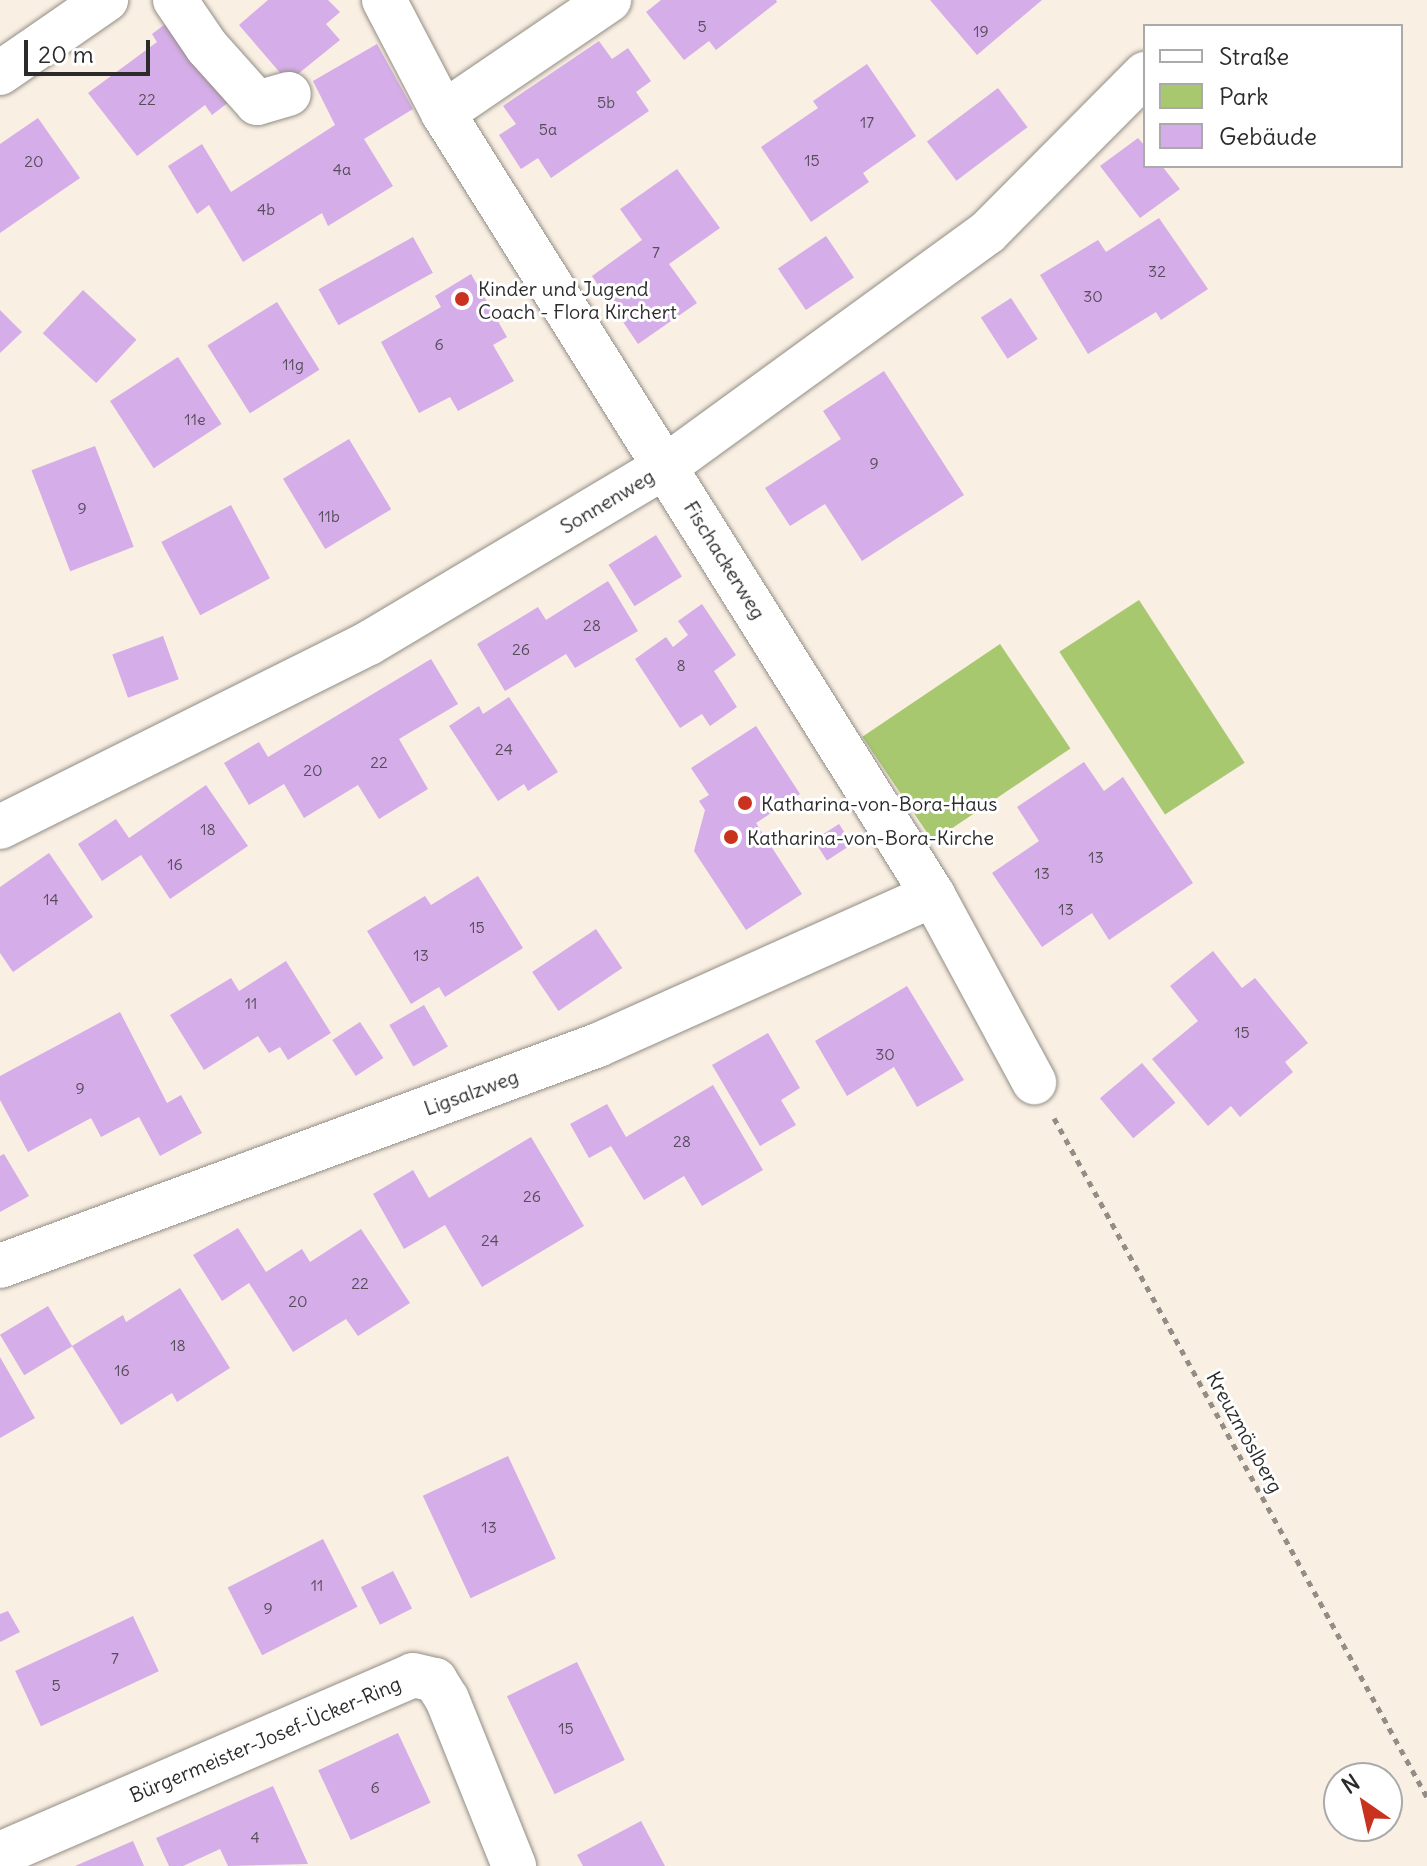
<!DOCTYPE html>
<meta charset="utf-8">
<style>
body{margin:0}
#map{position:relative;width:1427px;height:1866px;overflow:hidden;background:#f9efe2;font-family:Delius,sans-serif}
div>[style]{position:absolute}
.green>*{inset:0;background:#a8c870;transform-origin:0 0}
.building>*{inset:0;background:#d5ade8;transform-origin:0 0}
.path>*{height:5px;margin-top:-2.5px;transform-origin:0;background:repeating-linear-gradient(90deg,#928d86 0 6px,transparent 0 12px)}
.roads{filter:drop-shadow(0 0 2px #928d86) drop-shadow(0 0 2px #928d86)}
.minor>*{height:44px;margin:-22px;padding:0 22px;transform-origin:22px;border-radius:22px;background:#fff}
.dots>*{width:22px;height:22px;translate:-50% -50%;box-sizing:border-box;border:4px solid #fff;border-radius:50%}
span{translate:-50% -50%;white-space:nowrap;text-align:center;line-height:1.15;-webkit-text-stroke:6px #fff;paint-order:stroke}
.number-label{font-size:16px;color:#564c5a}
.number-label span{-webkit-text-stroke-width:0}
.poi-label{font-size:20px;color:#2b2b2b}
.left{translate:0 -50%;text-align:left}
.street-label{font-size:20px;color:#2b2b2b}
.legend{position:absolute;left:1143px;top:24px;width:260px;height:144px;box-sizing:border-box;background:#fff;border:2px solid #aaa;margin:0;padding:10px 14px;list-style:none;font-size:24px;color:#2b2b2b}
.legend li{display:flex;align-items:center;gap:16px;height:40px}
.legend b{width:40px;border:2px solid #aaa}
.north{position:absolute;left:1323px;top:1762px;width:80px;height:80px;box-sizing:border-box;background:#fff;border:2px solid #aaa;border-radius:50%;rotate:326deg;font-size:22px;font-weight:700;line-height:32px;text-align:center;color:#2b2b2b}
.north::after{content:'';display:block;margin:auto;width:28px;height:36px;background:#c8321e;clip-path:polygon(50% 0,100% 100%,50% 72%,0 100%)}
.scale{position:absolute;left:24px;top:40px;width:126px;height:36px;box-sizing:border-box;border:4px solid #2b2b2b;border-top:0;padding-left:10px;font-size:24px;line-height:28px;white-space:nowrap;color:#2b2b2b;-webkit-text-stroke:6px #fff;paint-order:stroke}
</style>
<div id="map">
<div class="green">
<i style="left:1139px;top:600px;width:194px;height:95px;rotate:57deg"></i>
<i style="left:1000px;top:644px;width:126px;height:166px;rotate:56deg"></i>
</div>
<div class="building">
<i style="clip-path:polygon(268px 0,328px 0,340px 12px,326px 24px,340px 40px,288px 82px,239px 25px)"></i>
<i style="clip-path:polygon(661px 0,776px 0,777px 2px,716px 50px,709px 41px,684px 60px,646px 12px)"></i>
<i style="clip-path:polygon(930px 0,1042px 0,977px 55px)"></i>
<i style="clip-path:polygon(168px 22px,229px 102px,212px 115px,205px 105px,137px 156px,88px 93px,157px 42px,152px 34px)"></i>
<i style="clip-path:polygon(599px 41px,612px 59px,628px 48px,651px 81px,636px 92px,649px 111px,551px 178px,538px 158px,521px 169px,499px 135px,516px 124px,503px 106px)"></i>
<i style="clip-path:polygon(377px 44px,413px 109px,364px 139px,393px 186px,328px 226px,322px 213px,243px 262px,209px 205px,197px 214px,168px 166px,202px 144px,231px 192px,335px 125px,313px 81px)"></i>
<i style="clip-path:polygon(867px 64px,916px 136px,863px 173px,869px 182px,811px 222px,761px 147px,818px 108px,813px 101px)"></i>
<i style="left:998px;top:88px;width:49px;height:89px;rotate:53deg"></i>
<i style="clip-path:polygon(38px 118px,80px 178px,0 233px,0 144px)"></i>
<i style="clip-path:polygon(1138px 138px,1145px 146px,1145px 166px,1162px 166px,1180px 189px,1140px 218px,1100px 166px)"></i>
<i style="clip-path:polygon(677px 169px,720px 228px,669px 264px,697px 303px,638px 344px,592px 276px,642px 240px,620px 209px)"></i>
<i style="clip-path:polygon(1159px 218px,1208px 289px,1161px 320px,1156px 312px,1088px 354px,1040px 275px,1098px 240px,1106px 252px)"></i>
<i style="left:826px;top:236px;width:50px;height:58px;rotate:56deg"></i>
<i style="left:413px;top:237px;width:41px;height:108px;rotate:61deg"></i>
<i style="clip-path:polygon(471px 274px,507px 337px,493px 345px,514px 381px,458px 411px,450px 397px,419px 413px,381px 342px,441px 307px,435px 296px)"></i>
<i style="left:83px;top:290px;width:73px;height:59px;rotate:43deg"></i>
<i style="left:1011px;top:298px;width:49px;height:36px;rotate:57deg"></i>
<i style="left:277px;top:302px;width:80px;height:82px;rotate:58deg"></i>
<i style="clip-path:polygon(0 310px,22px 332px,0 353px)"></i>
<i style="left:178px;top:357px;width:80px;height:81px;rotate:57deg"></i>
<i style="clip-path:polygon(884px 371px,964px 495px,862px 561px,825px 504px,790px 526px,765px 488px,841px 439px,823px 411px)"></i>
<i style="left:349px;top:439px;width:82px;height:77px;rotate:59deg"></i>
<i style="left:95px;top:446px;width:108px;height:68px;rotate:69deg"></i>
<i style="left:231px;top:505px;width:83px;height:79px;rotate:62deg"></i>
<i style="left:656px;top:535px;width:49px;height:56px;rotate:58deg"></i>
<i style="clip-path:polygon(608px 581px,638px 631px,575px 668px,566px 654px,505px 691px,477px 644px,538px 607px,546px 620px)"></i>
<i style="clip-path:polygon(702px 604px,736px 655px,714px 671px,737px 707px,710px 726px,702px 714px,680px 728px,635px 659px,666px 637px,673px 647px,688px 635px,678px 621px)"></i>
<i style="left:163px;top:636px;width:46px;height:54px;rotate:70deg"></i>
<i style="clip-path:polygon(431px 659px,458px 704px,399px 739px,428px 789px,379px 819px,358px 785px,304px 818px,284px 784px,249px 805px,224px 763px,259px 742px,268px 757px)"></i>
<i style="clip-path:polygon(509px 697px,558px 772px,528px 791px,524px 784px,498px 801px,449px 726px,479px 706px,483px 714px)"></i>
<i style="clip-path:polygon(756px 726px,800px 794px,756px 823px,802px 894px,746px 930px,694px 851px,705px 810px,699px 801px,709px 795px,691px 768px)"></i>
<i style="clip-path:polygon(1084px 762px,1104px 791px,1123px 777px,1193px 883px,1109px 940px,1092px 913px,1042px 947px,992px 873px,1039px 841px,1017px 807px)"></i>
<i style="clip-path:polygon(206px 785px,248px 846px,170px 899px,141px 855px,102px 881px,78px 844px,116px 819px,129px 838px)"></i>
<i style="left:839px;top:824px;width:24px;height:30px;rotate:57deg"></i>
<i style="clip-path:polygon(49px 853px,93px 917px,13px 972px,0 953px,0 887px)"></i>
<i style="clip-path:polygon(478px 876px,523px 948px,445px 997px,439px 987px,411px 1004px,367px 931px,425px 896px,431px 905px)"></i>
<i style="left:596px;top:929px;width:47px;height:77px;rotate:56deg"></i>
<i style="clip-path:polygon(1213px 951px,1242px 988px,1255px 978px,1308px 1043px,1285px 1062px,1293px 1072px,1240px 1117px,1231px 1106px,1208px 1126px,1152px 1059px,1198px 1021px,1170px 986px)"></i>
<i style="clip-path:polygon(286px 961px,331px 1033px,288px 1060px,280px 1047px,269px 1053px,258px 1036px,204px 1070px,170px 1015px,231px 978px,239px 991px)"></i>
<i style="clip-path:polygon(907px 986px,964px 1080px,917px 1107px,894px 1067px,847px 1096px,815px 1041px)"></i>
<i style="left:424px;top:1005px;width:48px;height:40px;rotate:60deg"></i>
<i style="clip-path:polygon(120px 1012px,167px 1103px,181px 1095px,202px 1133px,160px 1156px,139px 1117px,101px 1137px,91px 1118px,28px 1152px,0 1100px,0 1076px)"></i>
<i style="left:360px;top:1022px;width:43px;height:33px;rotate:57deg"></i>
<i style="clip-path:polygon(768px 1033px,800px 1088px,781px 1100px,796px 1125px,760px 1146px,712px 1065px)"></i>
<i style="left:1142px;top:1063px;width:52px;height:55px;rotate:50deg"></i>
<i style="clip-path:polygon(713px 1085px,763px 1170px,702px 1206px,684px 1176px,644px 1200px,611px 1146px,589px 1158px,570px 1124px,607px 1104px,626px 1137px)"></i>
<i style="clip-path:polygon(531px 1137px,584px 1226px,482px 1287px,445px 1225px,404px 1249px,373px 1194px,413px 1170px,429px 1198px)"></i>
<i style="clip-path:polygon(4px 1154px,29px 1196px,0 1212px,0 1156px)"></i>
<i style="clip-path:polygon(238px 1228px,266px 1272px,302px 1249px,310px 1262px,361px 1229px,410px 1303px,358px 1336px,346px 1319px,293px 1352px,249px 1283px,222px 1301px,193px 1255px)"></i>
<i style="clip-path:polygon(180px 1288px,230px 1368px,177px 1402px,172px 1393px,121px 1425px,72px 1346px,123px 1315px,126px 1322px)"></i>
<i style="left:48px;top:1306px;width:47px;height:56px;rotate:59deg"></i>
<i style="clip-path:polygon(0 1357px,35px 1418px,0 1438px)"></i>
<i style="left:508px;top:1456px;width:113px;height:94px;rotate:65deg"></i>
<i style="left:323px;top:1539px;width:76px;height:107px;rotate:63deg"></i>
<i style="left:393px;top:1571px;width:42px;height:36px;rotate:63deg"></i>
<i style="clip-path:polygon(8px 1611px,20px 1632px,0 1642px,0 1614px)"></i>
<i style="left:133px;top:1616px;width:61px;height:130px;rotate:65deg"></i>
<i style="left:577px;top:1662px;width:109px;height:78px;rotate:64deg"></i>
<i style="left:398px;top:1733px;width:77px;height:88px;rotate:65deg"></i>
<i style="clip-path:polygon(273px 1786px,308px 1864px,228px 1866px,220px 1849px,183px 1866px,169px 1866px,156px 1838px)"></i>
<i style="clip-path:polygon(641px 1821px,665px 1866px,583px 1866px,577px 1855px)"></i>
<i style="clip-path:polygon(133px 1841px,144px 1866px,75px 1866px)"></i>
</div>
<div class="path">
<i style="left:1054px;top:1118px;width:775px;rotate:61.22deg"></i>
</div>
<div class="roads">
<div class="minor">
<i style="left:175px;top:0;width:57px;rotate:55.8deg"></i>
<i style="left:207px;top:47px;width:75px;rotate:48.2deg"></i>
<i style="left:257px;top:103px;width:33px;rotate:-16deg"></i>
<i style="left:384px;top:0;width:127px;rotate:62.4deg"></i>
<i style="left:443px;top:113px;width:923px;rotate:57.93deg"></i>
<i style="left:933px;top:895px;width:213px;rotate:61.6deg"></i>
<i style="left:0;top:73px;width:129px;rotate:-34.6deg"></i>
<i style="left:443px;top:113px;width:201px;rotate:-34.2deg"></i>
<i style="left:0;top:827px;width:412px;rotate:-26.5deg"></i>
<i style="left:369px;top:643px;width:346px;rotate:-30.8deg"></i>
<i style="left:666px;top:466px;width:398px;rotate:-36deg"></i>
<i style="left:988px;top:232px;width:223px;rotate:-45.2deg"></i>
<i style="left:0;top:1266px;width:638px;rotate:-20.28deg"></i>
<i style="left:598px;top:1045px;width:367px;rotate:-24.1deg"></i>
<i style="left:0;top:1854px;width:450px;rotate:-23.4deg"></i>
<i style="left:413px;top:1675px;width:23px;rotate:13deg"></i>
<i style="left:435px;top:1680px;width:22px;rotate:58deg"></i>
<i style="left:447px;top:1699px;width:180px;rotate:68.1deg"></i>
</div>
</div>
<div class="dots">
<i style="left:462px;top:299px;background:#c8321e"></i>
<i style="left:745px;top:803px;background:#c8321e"></i>
<i style="left:731px;top:837px;background:#c8321e"></i>
</div>
<div class="number-label">
<span style="left:702px;top:26px">5</span>
<span style="left:981px;top:31px">19</span>
<span style="left:147px;top:99px">22</span>
<span style="left:606px;top:102px">5b</span>
<span style="left:867px;top:122px">17</span>
<span style="left:548px;top:129px">5a</span>
<span style="left:812px;top:160px">15</span>
<span style="left:34px;top:161px">20</span>
<span style="left:342px;top:169px">4a</span>
<span style="left:266px;top:209px">4b</span>
<span style="left:656px;top:252px">7</span>
<span style="left:1157px;top:271px">32</span>
<span style="left:1093px;top:296px">30</span>
<span style="left:439px;top:344px">6</span>
<span style="left:293px;top:364px">11g</span>
<span style="left:195px;top:419px">11e</span>
<span style="left:874px;top:463px">9</span>
<span style="left:82px;top:508px">9</span>
<span style="left:329px;top:516px">11b</span>
<span style="left:592px;top:625px">28</span>
<span style="left:521px;top:649px">26</span>
<span style="left:681px;top:665px">8</span>
<span style="left:504px;top:749px">24</span>
<span style="left:379px;top:762px">22</span>
<span style="left:313px;top:770px">20</span>
<span style="left:208px;top:829px">18</span>
<span style="left:1096px;top:857px">13</span>
<span style="left:175px;top:864px">16</span>
<span style="left:1042px;top:873px">13</span>
<span style="left:51px;top:899px">14</span>
<span style="left:1066px;top:909px">13</span>
<span style="left:477px;top:927px">15</span>
<span style="left:421px;top:955px">13</span>
<span style="left:251px;top:1003px">11</span>
<span style="left:1242px;top:1032px">15</span>
<span style="left:885px;top:1054px">30</span>
<span style="left:80px;top:1088px">9</span>
<span style="left:682px;top:1141px">28</span>
<span style="left:532px;top:1196px">26</span>
<span style="left:490px;top:1240px">24</span>
<span style="left:360px;top:1283px">22</span>
<span style="left:298px;top:1301px">20</span>
<span style="left:178px;top:1345px">18</span>
<span style="left:122px;top:1370px">16</span>
<span style="left:489px;top:1527px">13</span>
<span style="left:317px;top:1585px">11</span>
<span style="left:268px;top:1608px">9</span>
<span style="left:115px;top:1658px">7</span>
<span style="left:56px;top:1685px">5</span>
<span style="left:566px;top:1728px">15</span>
<span style="left:375px;top:1787px">6</span>
<span style="left:255px;top:1837px">4</span>
</div>
<div class="poi-label">
<span class="left" style="left:478px;top:300px">Kinder und Jugend<br>Coach - Flora Kirchert</span>
<span class="left" style="left:761px;top:803px">Katharina-von-Bora-Haus</span>
<span class="left" style="left:747px;top:837px">Katharina-von-Bora-Kirche</span>
</div>
<div class="street-label">
<span style="left:607px;top:501px;rotate:-31deg">Sonnenweg</span>
<span style="left:725px;top:560px;rotate:58deg">Fischackerweg</span>
<span style="left:471px;top:1092px;rotate:-20deg">Ligsalzweg</span>
<span style="left:1245px;top:1432px;rotate:61deg">Kreuzmöslberg</span>
<span style="left:265px;top:1739px;rotate:-23deg">Bürgermeister-Josef-Ücker-Ring</span>
</div>
<ul class="legend">
<li><b style="height:10px;background:#fff"></b>Straße</li>
<li><b style="height:22px;background:#a8c870"></b>Park</li>
<li><b style="height:22px;background:#d5ade8"></b>Gebäude</li>
</ul>
<div class="north">N</div>
<div class="scale">20 m</div>
</div>
